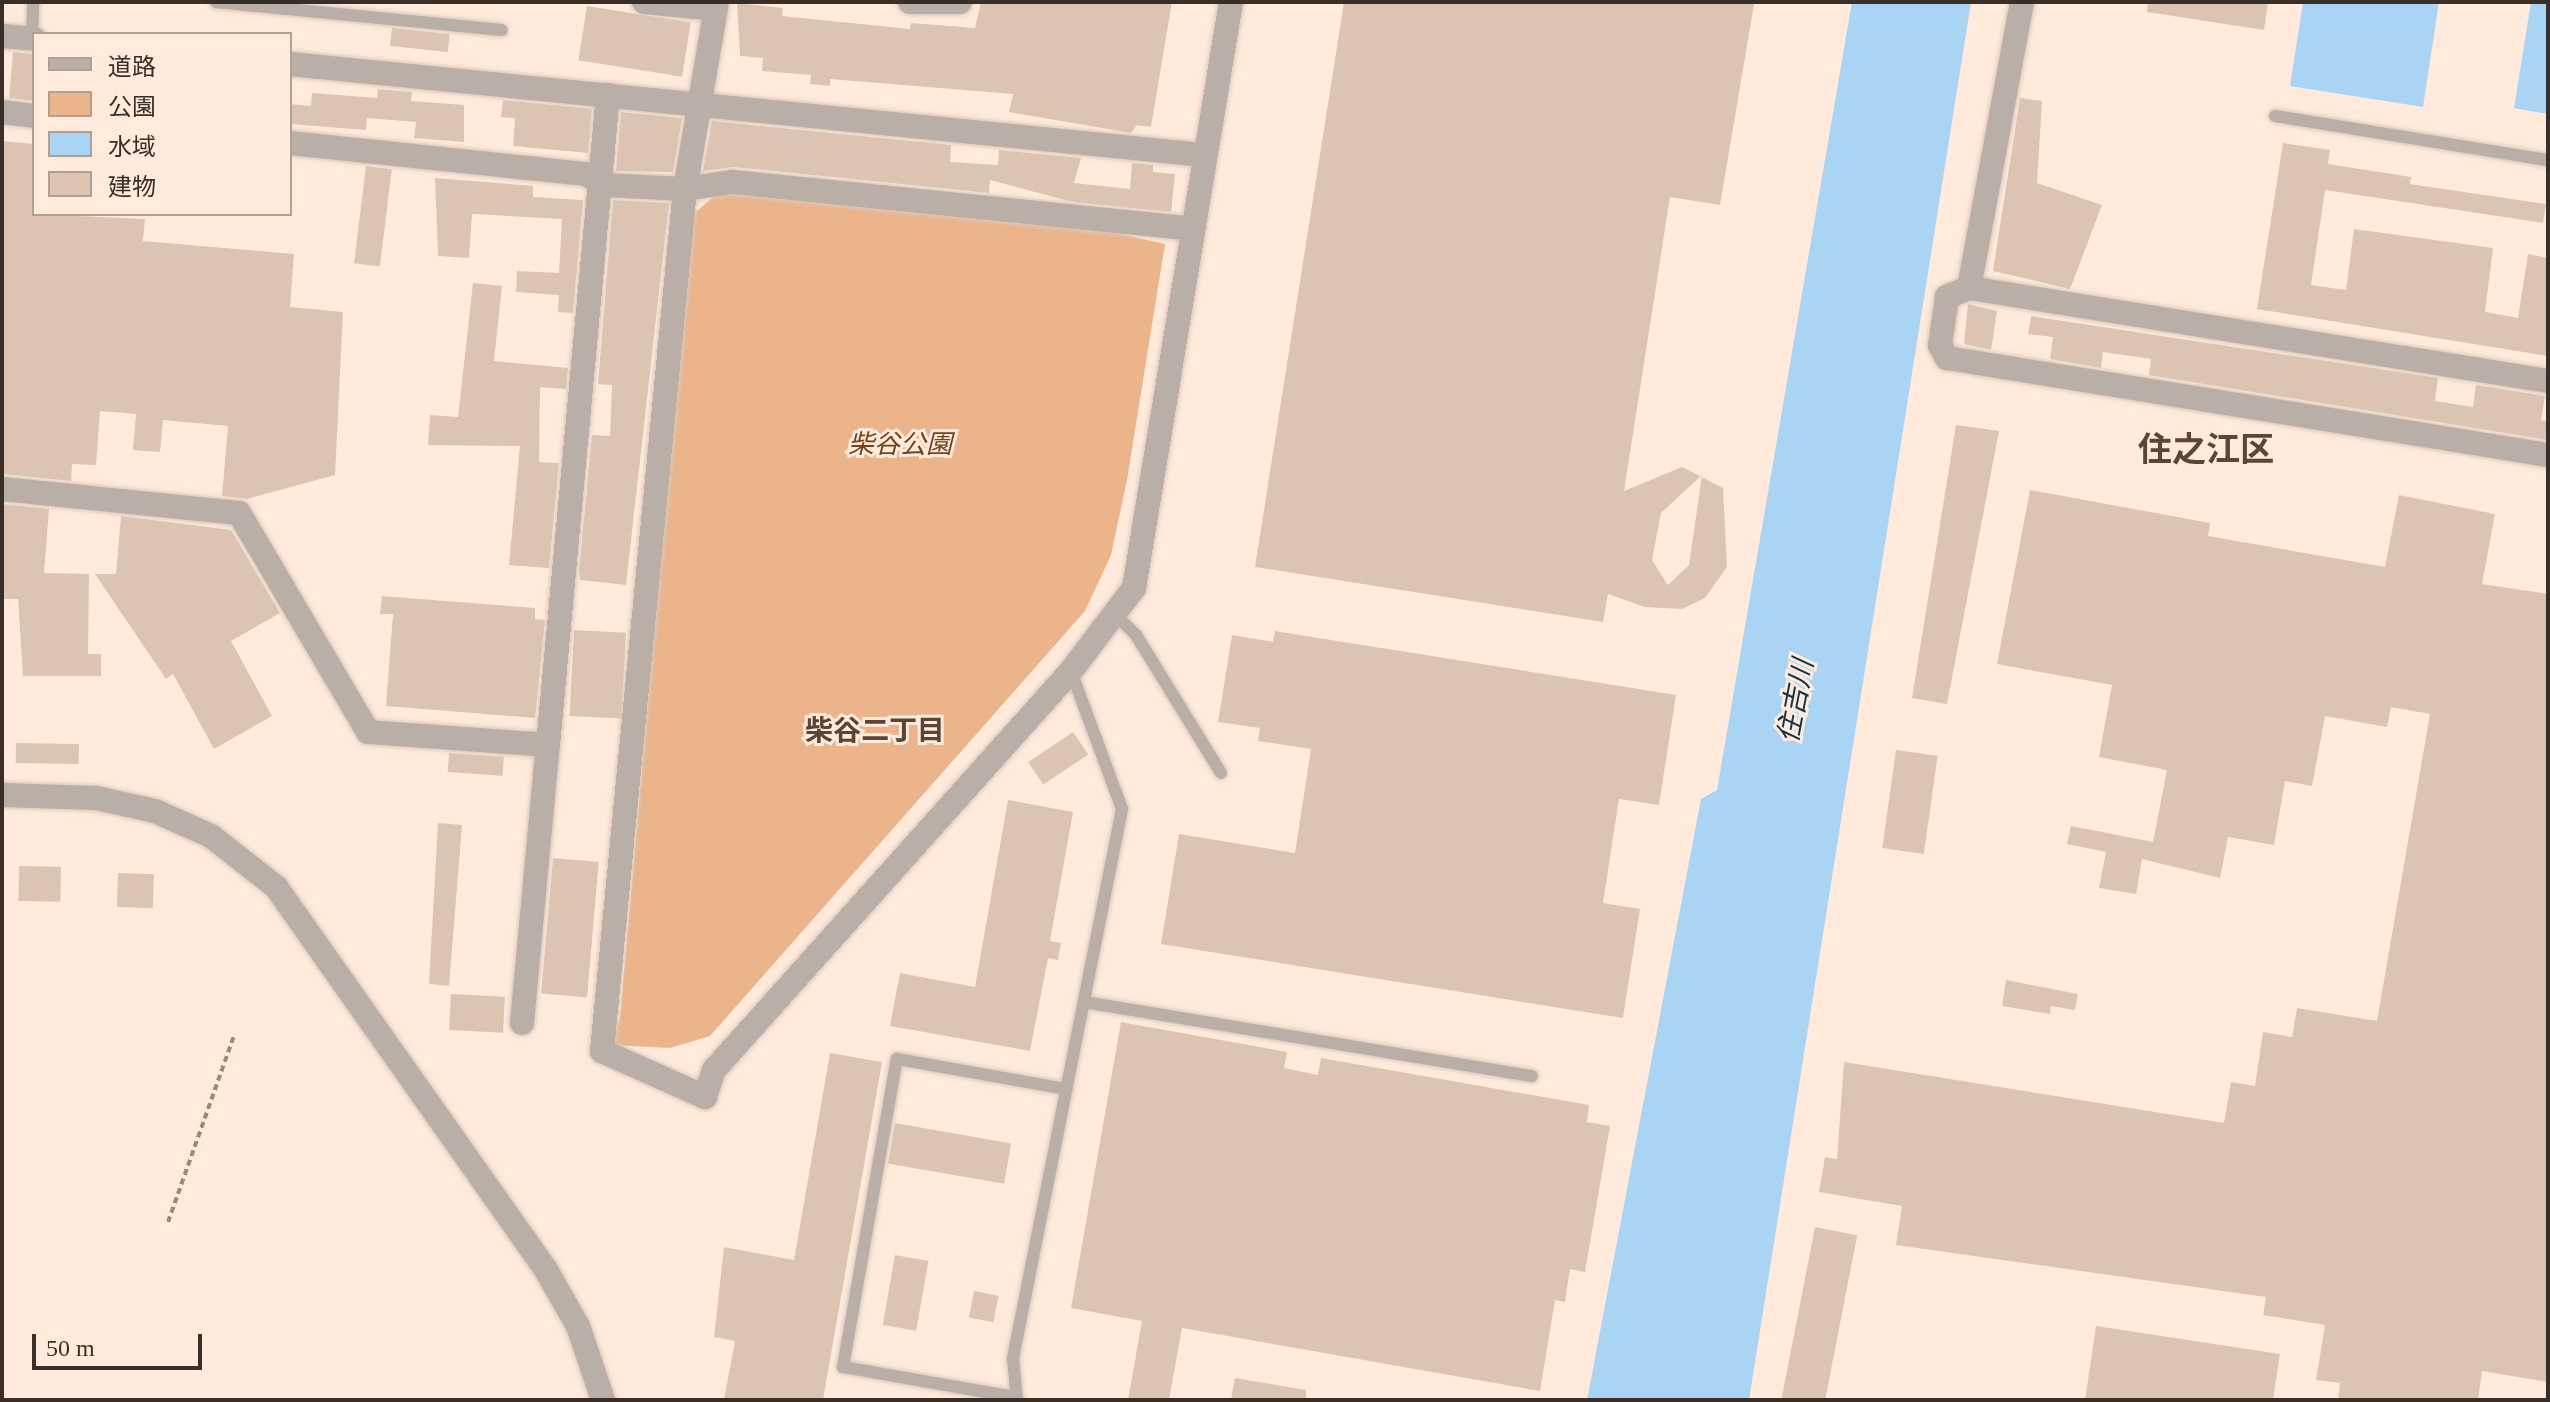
<!DOCTYPE html>
<meta charset="utf-8">
<style>
body{margin:0}
#map{position:relative;width:2550px;height:1402px;overflow:hidden;background:#ffeadb;font-family:"Times New Roman","Noto Sans JP",serif}
div>[style]{position:absolute}
.green>*{inset:0;background:#ebb48b}
.water>*{inset:0;background:#aad4f3}
.building>*{inset:0;background:#ddc4b2;transform-origin:0 0}
.path>*{height:4px;margin-top:-2px;transform-origin:0;background:repeating-linear-gradient(90deg,#998a7f 0 6px,transparent 0 10px)}
.roads{filter:drop-shadow(0 0 2px #dbc8bb) drop-shadow(0 0 2px #dbc8bb)}
.service>*{height:12px;margin:-6px;padding:0 6px;transform-origin:6px;border-radius:6px;background:#baafa7}
.minor>*{height:24px;margin:-12px;padding:0 12px;transform-origin:12px;border-radius:12px;background:#baafa7}
.tertiary>*{height:24px;margin:-12px;padding:0 12px;transform-origin:12px;border-radius:12px;background:#baafa7}
span{translate:-50% -50%;white-space:nowrap;text-align:center;line-height:1.15;-webkit-text-stroke:6px #ffeadb;paint-order:stroke}
.park-label{font-size:26px;color:#6f431d;font-style:italic}
.water-label{font-size:28px;color:#133348;font-style:italic}
.neighbourhood-label{font-size:28px;color:#5a4536;font-weight:700}
.district-label{font-size:34px;color:#5a4536;font-weight:700}
.frame{position:absolute;inset:0;border:4px solid #392f28;pointer-events:none}
.legend{position:absolute;left:32px;top:32px;width:260px;height:184px;box-sizing:border-box;background:#ffeadb;border:2px solid #b09f93;margin:0;padding:10px 14px;list-style:none;font-size:24px;color:#392f28}
.legend li{display:flex;align-items:center;gap:16px;height:40px}
.legend b{width:40px;border:2px solid #b09f93}
.scale{position:absolute;left:32px;top:1334px;width:170px;height:36px;box-sizing:border-box;border:4px solid #392f28;border-top:0;padding-left:10px;font-size:24px;line-height:28px;white-space:nowrap;color:#392f28;-webkit-text-stroke:6px #ffeadb;paint-order:stroke}
</style>
<div id="map">
<div class="green">
<i style="clip-path:polygon(718px 193px,1111px 232px,1165px 244px,1127px 480px,1111px 555px,1085px 611px,710px 1036px,670px 1048px,611px 1045px,620px 1018px,691px 216px)"></i>
</div>
<div class="water">
<i style="clip-path:polygon(1852px 2px,1971px 2px,1749px 1400px,1587px 1400px,1701px 799px,1717px 790px)"></i>
<i style="clip-path:polygon(2303px 2px,2439px 2px,2423px 107px,2290px 86px)"></i>
<i style="clip-path:polygon(2531px 2px,2548px 2px,2548px 114px,2514px 108px)"></i>
</div>
<div class="building">
<i style="clip-path:polygon(981px 2px,1172px 2px,1151px 127px,1137px 125px,1131px 133px,1009px 112px,1013px 94px,830px 79px,830px 86px,810px 84px,811px 75px,762px 71px,763px 58px,740px 56px,737px 3px,783px 8px,782px 16px,910px 29px,911px 23px,975px 28px)"></i>
<i style="clip-path:polygon(evenodd,1344px 2px,1754px 4px,1720px 205px,1670px 197px,1624px 491px,1682px 467px,1723px 488px,1727px 567px,1705px 598px,1682px 609px,1645px 607px,1608px 594px,1603px 622px,1255px 567px,1344px 2px,1702px 475px,1689px 565px,1668px 585px,1652px 560px,1661px 513px,1702px 475px)"></i>
<i style="clip-path:polygon(2148px 2px,2268px 2px,2264px 30px,2147px 12px)"></i>
<i style="left:587px;top:6px;width:105px;height:55px;rotate:9deg"></i>
<i style="left:392px;top:28px;width:58px;height:18px;rotate:6deg"></i>
<i style="clip-path:polygon(13px 52px,34px 54px,34px 101px,9px 98px)"></i>
<i style="clip-path:polygon(378px 89px,412px 92px,411px 101px,464px 105px,464px 142px,414px 138px,416px 122px,367px 118px,366px 130px,290px 124px,290px 104px,311px 106px,312px 93px,377px 98px)"></i>
<i style="clip-path:polygon(2020px 98px,2042px 101px,2037px 183px,2102px 205px,2070px 289px,1993px 271px)"></i>
<i style="clip-path:polygon(503px 100px,592px 109px,588px 153px,513px 146px,515px 118px,501px 117px)"></i>
<i style="clip-path:polygon(621px 112px,682px 118px,673px 172px,616px 171px)"></i>
<i style="clip-path:polygon(712px 121px,951px 145px,950px 162px,998px 165px,999px 150px,1081px 158px,1074px 183px,1130px 189px,1132px 163px,1153px 165px,1153px 172px,1175px 174px,1171px 212px,1073px 202px,990px 180px,989px 193px,734px 167px,703px 171px)"></i>
<i style="clip-path:polygon(2px 141px,34px 144px,34px 214px,145px 219px,143px 241px,294px 254px,290px 307px,343px 312px,335px 475px,247px 499px,222px 496px,228px 426px,163px 420px,160px 452px,133px 450px,136px 414px,100px 411px,96px 465px,72px 464px,71px 481px,2px 474px)"></i>
<i style="clip-path:polygon(2283px 143px,2330px 150px,2328px 164px,2411px 177px,2410px 184px,2546px 204px,2543px 223px,2325px 190px,2311px 285px,2346px 290px,2354px 229px,2493px 248px,2485px 312px,2518px 318px,2528px 254px,2548px 258px,2548px 356px,2257px 309px)"></i>
<i style="left:366px;top:166px;width:26px;height:98px;rotate:7deg"></i>
<i style="clip-path:polygon(435px 178px,533px 186px,533px 197px,583px 200px,573px 313px,558px 312px,559px 295px,516px 292px,517px 271px,559px 273px,562px 219px,472px 214px,469px 258px,438px 256px)"></i>
<i style="clip-path:polygon(613px 200px,669px 203px,626px 585px,580px 580px,579px 571px,592px 435px,610px 436px,612px 385px,598px 384px)"></i>
<i style="clip-path:polygon(473px 283px,502px 286px,494px 361px,568px 368px,566px 389px,540px 387px,539px 462px,559px 463px,549px 568px,509px 565px,520px 446px,428px 445px,430px 415px,458px 417px)"></i>
<i style="clip-path:polygon(1968px 304px,1997px 311px,1991px 350px,1964px 344px)"></i>
<i style="clip-path:polygon(2031px 316px,2438px 378px,2435px 401px,2473px 407px,2476px 385px,2545px 396px,2541px 420px,2548px 421px,2548px 440px,2149px 375px,2151px 359px,2103px 352px,2101px 368px,2050px 359px,2053px 337px,2028px 334px)"></i>
<i style="clip-path:polygon(1956px 425px,1999px 431px,1947px 704px,1912px 698px)"></i>
<i style="clip-path:polygon(2030px 490px,2210px 523px,2208px 536px,2385px 567px,2399px 495px,2495px 514px,2482px 584px,2548px 594px,2548px 1382px,2482px 1371px,2478px 1400px,2338px 1400px,2340px 1383px,2316px 1380px,2325px 1325px,2263px 1315px,2266px 1297px,1896px 1245px,1902px 1206px,1819px 1192px,1825px 1157px,1837px 1159px,1844px 1062px,2224px 1123px,2231px 1082px,2255px 1086px,2263px 1032px,2292px 1037px,2297px 1008px,2377px 1021px,2430px 714px,2391px 707px,2387px 727px,2325px 716px,2312px 786px,2285px 781px,2274px 845px,2228px 837px,2220px 878px,2142px 859px,2136px 894px,2099px 888px,2106px 852px,2067px 844px,2071px 826px,2153px 842px,2167px 770px,2099px 757px,2112px 685px,1997px 664px)"></i>
<i style="clip-path:polygon(2px 504px,49px 509px,44px 573px,89px 574px,88px 654px,101px 654px,101px 676px,23px 676px,18px 599px,2px 599px)"></i>
<i style="clip-path:polygon(121px 516px,231px 530px,280px 613px,231px 641px,272px 716px,214px 749px,173px 674px,166px 679px,95px 574px,116px 574px)"></i>
<i style="clip-path:polygon(382px 596px,535px 608px,535px 619px,545px 620px,535px 718px,386px 706px,393px 614px,380px 614px)"></i>
<i style="left:574px;top:630px;width:52px;height:86px;rotate:3deg"></i>
<i style="clip-path:polygon(1275px 631px,1676px 695px,1659px 805px,1619px 799px,1603px 903px,1640px 909px,1623px 1018px,1161px 944px,1179px 834px,1295px 853px,1311px 749px,1258px 741px,1260px 728px,1218px 722px,1232px 635px,1273px 642px)"></i>
<i style="left:1073px;top:732px;width:27px;height:54px;rotate:56deg"></i>
<i style="left:16px;top:743px;width:63px;height:20px;rotate:1deg"></i>
<i style="left:1896px;top:750px;width:42px;height:99px;rotate:8deg"></i>
<i style="left:449px;top:753px;width:55px;height:19px;rotate:4deg"></i>
<i style="clip-path:polygon(1008px 800px,1073px 812px,1050px 941px,1061px 943px,1058px 960px,1048px 958px,1030px 1051px,890px 1026px,900px 973px,975px 987px)"></i>
<i style="clip-path:polygon(438px 823px,462px 825px,449px 986px,429px 984px)"></i>
<i style="left:553px;top:858px;width:46px;height:136px;rotate:5deg"></i>
<i style="left:19px;top:866px;width:42px;height:35px;rotate:1deg"></i>
<i style="left:118px;top:873px;width:36px;height:34px;rotate:2deg"></i>
<i style="clip-path:polygon(2006px 980px,2078px 994px,2075px 1010px,2051px 1006px,2050px 1014px,2002px 1006px)"></i>
<i style="left:451px;top:994px;width:54px;height:36px;rotate:3deg"></i>
<i style="clip-path:polygon(1121px 1022px,1287px 1052px,1284px 1068px,1318px 1075px,1321px 1058px,1589px 1105px,1587px 1122px,1610px 1126px,1585px 1272px,1570px 1269px,1565px 1302px,1555px 1300px,1540px 1391px,1182px 1328px,1169px 1400px,1128px 1400px,1142px 1321px,1071px 1308px)"></i>
<i style="clip-path:polygon(830px 1053px,882px 1062px,823px 1400px,724px 1400px,735px 1341px,714px 1337px,724px 1247px,794px 1260px)"></i>
<i style="left:895px;top:1123px;width:118px;height:41px;rotate:10deg"></i>
<i style="left:1815px;top:1227px;width:43px;height:176px;rotate:11deg"></i>
<i style="left:895px;top:1255px;width:34px;height:71px;rotate:10deg"></i>
<i style="left:974px;top:1291px;width:25px;height:27px;rotate:11deg"></i>
<i style="clip-path:polygon(2096px 1326px,2280px 1354px,2273px 1400px,2085px 1400px)"></i>
<i style="clip-path:polygon(1235px 1378px,1306px 1390px,1306px 1400px,1231px 1400px)"></i>
</div>
<div class="path">
<i style="left:168px;top:1222px;width:197px;rotate:-70.5deg"></i>
</div>
<div class="roads">
<div class="service">
<i style="left:216px;top:2px;width:287px;rotate:5.6deg"></i>
<i style="left:32px;top:39px;width:37px;rotate:-88deg"></i>
<i style="left:2275px;top:116px;width:277px;rotate:9.2deg"></i>
<i style="left:1115px;top:614px;width:30px;rotate:45deg"></i>
<i style="left:1136px;top:635px;width:162px;rotate:58.4deg"></i>
<i style="left:1084px;top:1002px;width:454px;rotate:9.4deg"></i>
<i style="left:1014px;top:1397px;width:174px;rotate:-170deg"></i>
<i style="left:843px;top:1367px;width:313px;rotate:-80.1deg"></i>
<i style="left:897px;top:1059px;width:172px;rotate:10.1deg"></i>
<i style="left:1017px;top:1400px;width:42px;rotate:-95.4deg"></i>
<i style="left:1013px;top:1358px;width:560px;rotate:-78.77deg"></i>
<i style="left:1122px;top:809px;width:147px;rotate:-110.3deg"></i>
</div>
<div class="minor">
<i style="left:644px;top:2px;width:71px;rotate:5.6deg"></i>
<i style="left:717px;top:2px;width:190px;rotate:99.7deg"></i>
<i style="left:685px;top:189px;width:866px;rotate:95.5deg"></i>
<i style="left:602px;top:1051px;width:113px;rotate:24.1deg"></i>
<i style="left:705px;top:1097px;width:28px;rotate:-72deg"></i>
<i style="left:714px;top:1070px;width:535px;rotate:-48.18deg"></i>
<i style="left:910px;top:2px;width:50px"></i>
<i style="left:2px;top:36px;width:32px;rotate:5deg"></i>
<i style="left:290px;top:64px;width:919px;rotate:5.69deg"></i>
<i style="left:2px;top:112px;width:32px;rotate:7deg"></i>
<i style="left:290px;top:143px;width:298px;rotate:6deg"></i>
<i style="left:586px;top:174px;width:21px;rotate:31deg"></i>
<i style="left:604px;top:185px;width:81px;rotate:2.8deg"></i>
<i style="left:685px;top:189px;width:48px;rotate:-8.5deg"></i>
<i style="left:732px;top:182px;width:461px;rotate:5.8deg"></i>
<i style="left:1969px;top:288px;width:291px;rotate:-79.5deg"></i>
<i style="left:2548px;top:381px;width:586px;rotate:-170.87deg"></i>
<i style="left:1969px;top:288px;width:24px;rotate:158deg"></i>
<i style="left:1947px;top:297px;width:49px;rotate:98.3deg"></i>
<i style="left:1940px;top:345px;width:15px;rotate:62deg"></i>
<i style="left:1947px;top:358px;width:609px;rotate:9.17deg"></i>
<i style="left:2px;top:489px;width:238px;rotate:5.8deg"></i>
<i style="left:239px;top:513px;width:254px;rotate:59.5deg"></i>
<i style="left:368px;top:732px;width:180px;rotate:4.1deg"></i>
<i style="left:548px;top:745px;width:653px;rotate:-84.73deg"></i>
<i style="left:522px;top:1023px;width:279px;rotate:-84.7deg"></i>
</div>
<div class="tertiary">
<i style="left:1071px;top:671px;width:104px;rotate:-52.8deg"></i>
<i style="left:1134px;top:588px;width:594px;rotate:-80.6deg"></i>
<i style="left:2px;top:795px;width:94px;rotate:1.8deg"></i>
<i style="left:96px;top:798px;width:60px;rotate:12.4deg"></i>
<i style="left:155px;top:811px;width:61px;rotate:24.1deg"></i>
<i style="left:211px;top:836px;width:83px;rotate:38.1deg"></i>
<i style="left:276px;top:887px;width:469px;rotate:54.8deg"></i>
<i style="left:546px;top:1270px;width:64px;rotate:60.3deg"></i>
<i style="left:578px;top:1326px;width:78px;rotate:71.3deg"></i>
</div>
</div>
<div class="park-label">
<span style="left:900px;top:445px">柴谷公園</span>
</div>
<div class="water-label">
<span style="left:1796px;top:701px;rotate:-79deg">住吉川</span>
</div>
<div class="neighbourhood-label">
<span style="left:875px;top:731px">柴谷二丁目</span>
</div>
<div class="district-label">
<span style="left:2206px;top:450px">住之江区</span>
</div>
<div class="frame"></div>
<ul class="legend">
<li><b style="height:10px;background:#baafa7"></b>道路</li>
<li><b style="height:22px;background:#ebb48b"></b>公園</li>
<li><b style="height:22px;background:#aad4f3"></b>水域</li>
<li><b style="height:22px;background:#ddc4b2"></b>建物</li>
</ul>
<div class="scale">50 m</div>
</div>
